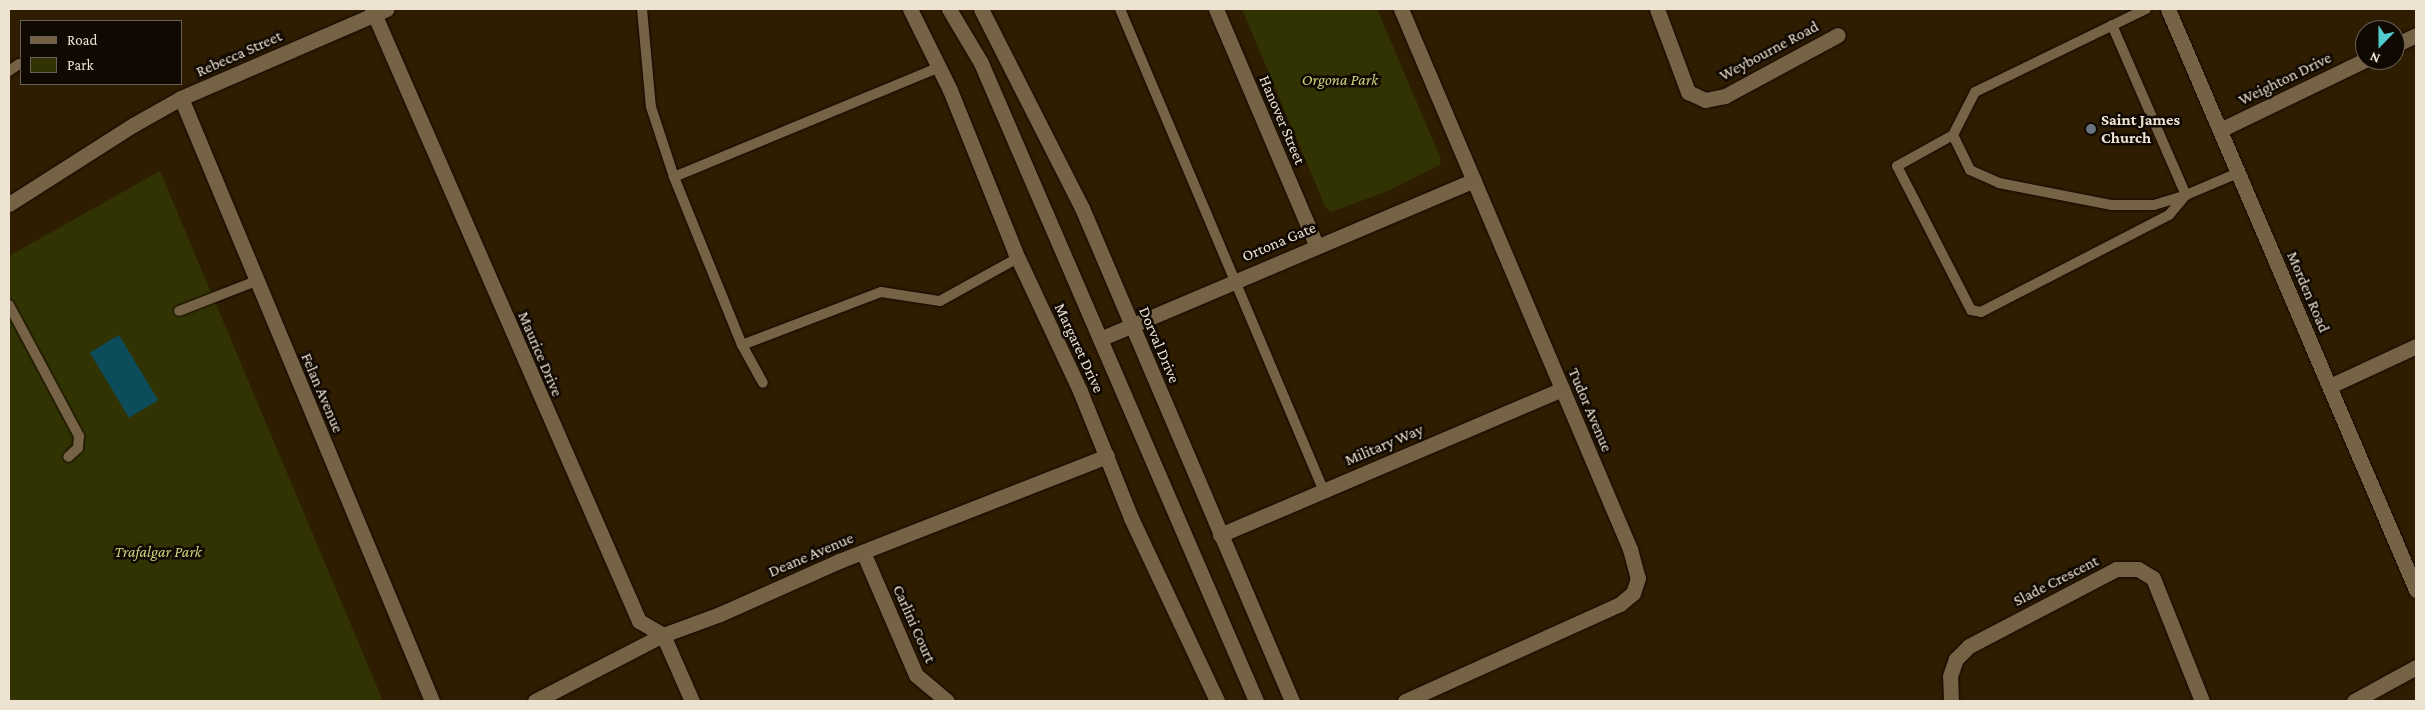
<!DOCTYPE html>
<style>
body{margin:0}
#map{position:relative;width:2425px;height:710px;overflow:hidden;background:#2e1d01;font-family:"Crimson Pro",serif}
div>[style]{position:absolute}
.green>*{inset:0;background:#313402}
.water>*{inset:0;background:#0d4c5a;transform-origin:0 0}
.roads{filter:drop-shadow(0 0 1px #130700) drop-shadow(0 0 1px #130700)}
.service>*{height:10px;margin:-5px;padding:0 5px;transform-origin:5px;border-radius:5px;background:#766245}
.minor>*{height:15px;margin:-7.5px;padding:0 7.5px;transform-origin:7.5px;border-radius:7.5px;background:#766245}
.tertiary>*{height:15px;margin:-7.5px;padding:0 7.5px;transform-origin:7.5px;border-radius:7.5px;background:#766245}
.secondary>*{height:15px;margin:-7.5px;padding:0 7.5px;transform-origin:7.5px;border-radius:7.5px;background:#766245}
.dots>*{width:14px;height:14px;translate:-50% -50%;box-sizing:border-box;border:2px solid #100901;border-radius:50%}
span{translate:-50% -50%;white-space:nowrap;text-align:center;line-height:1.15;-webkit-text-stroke:5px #100901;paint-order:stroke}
.street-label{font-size:16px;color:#eee2d2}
.park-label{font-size:16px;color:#c9d27d;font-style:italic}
.poi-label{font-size:16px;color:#eee2d2;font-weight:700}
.left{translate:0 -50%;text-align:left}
.frame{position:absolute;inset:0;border:10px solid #eee2d2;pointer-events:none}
.legend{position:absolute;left:20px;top:20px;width:162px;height:65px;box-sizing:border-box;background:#100901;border:1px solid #696055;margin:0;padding:6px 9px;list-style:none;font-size:15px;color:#eee2d2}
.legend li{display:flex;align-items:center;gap:10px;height:25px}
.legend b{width:25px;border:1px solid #696055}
.north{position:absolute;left:2355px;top:20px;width:50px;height:50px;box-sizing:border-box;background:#100901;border:1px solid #696055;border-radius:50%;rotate:202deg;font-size:14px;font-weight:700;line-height:20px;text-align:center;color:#eee2d2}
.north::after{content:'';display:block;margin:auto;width:18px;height:22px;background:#52cdce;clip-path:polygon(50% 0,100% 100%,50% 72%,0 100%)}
</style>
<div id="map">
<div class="green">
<i style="clip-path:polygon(1242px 9px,1377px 9px,1441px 159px,1440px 165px,1388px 191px,1331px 212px,1325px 206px)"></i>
<i style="clip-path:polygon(160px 171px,383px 701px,9px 701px,9px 256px)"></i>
</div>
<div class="water">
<i style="left:119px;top:335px;width:76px;height:34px;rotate:59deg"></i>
</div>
<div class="roads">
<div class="service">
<i style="left:642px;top:9px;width:98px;rotate:84.8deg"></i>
<i style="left:651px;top:107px;width:74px;rotate:71.8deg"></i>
<i style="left:674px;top:177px;width:181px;rotate:68deg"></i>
<i style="left:742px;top:345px;width:149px;rotate:-20.9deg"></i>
<i style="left:881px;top:292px;width:60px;rotate:8.7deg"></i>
<i style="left:940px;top:301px;width:89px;rotate:-28.9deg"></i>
<i style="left:1120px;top:9px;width:521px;rotate:67.08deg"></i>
<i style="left:2146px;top:9px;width:190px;rotate:154.1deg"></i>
<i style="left:1975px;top:92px;width:48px;rotate:117.1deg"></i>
<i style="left:1953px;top:135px;width:39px;rotate:64deg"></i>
<i style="left:1970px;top:170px;width:32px;rotate:24deg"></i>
<i style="left:1999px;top:183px;width:114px;rotate:11.1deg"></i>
<i style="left:2111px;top:205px;width:43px"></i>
<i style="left:2154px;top:205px;width:34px;rotate:-17deg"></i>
<i style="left:2112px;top:25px;width:185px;rotate:66.5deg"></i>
<i style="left:2186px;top:195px;width:56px;rotate:-22.9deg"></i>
<i style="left:9px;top:71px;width:12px;rotate:-35deg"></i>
<i style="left:1953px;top:135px;width:64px;rotate:151deg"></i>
<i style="left:1897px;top:166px;width:162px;rotate:62.8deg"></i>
<i style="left:1971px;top:310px;width:10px;rotate:11deg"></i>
<i style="left:1981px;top:312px;width:212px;rotate:-27.3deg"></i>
<i style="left:2169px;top:215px;width:26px;rotate:-50deg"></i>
<i style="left:674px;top:177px;width:287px;rotate:-22.5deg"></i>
<i style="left:9px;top:305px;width:149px;rotate:61.9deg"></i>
<i style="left:79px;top:436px;width:12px;rotate:95deg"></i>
<i style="left:78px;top:448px;width:13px;rotate:138deg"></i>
<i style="left:179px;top:311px;width:83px;rotate:-21.3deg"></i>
<i style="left:742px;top:345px;width:43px;rotate:61.1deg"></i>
</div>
<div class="minor">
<i style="left:372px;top:9px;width:668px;rotate:66.43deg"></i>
<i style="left:639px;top:621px;width:28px;rotate:30deg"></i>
<i style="left:663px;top:635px;width:72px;rotate:66.3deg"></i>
<i style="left:910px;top:9px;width:90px;rotate:63.7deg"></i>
<i style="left:950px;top:90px;width:175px;rotate:68.1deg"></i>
<i style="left:1015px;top:252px;width:153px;rotate:64.9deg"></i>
<i style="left:1080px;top:391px;width:137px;rotate:68.1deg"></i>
<i style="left:1131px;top:518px;width:202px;rotate:64.8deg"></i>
<i style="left:1216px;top:9px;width:256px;rotate:67deg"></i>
<i style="left:1401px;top:9px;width:587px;rotate:67.02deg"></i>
<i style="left:1630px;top:549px;width:30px;rotate:75deg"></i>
<i style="left:1638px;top:578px;width:16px;rotate:108deg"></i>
<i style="left:1633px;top:593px;width:17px;rotate:140deg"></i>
<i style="left:1620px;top:604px;width:236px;rotate:155.7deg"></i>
<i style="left:1657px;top:9px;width:89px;rotate:69.5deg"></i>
<i style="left:1688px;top:92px;width:19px;rotate:25deg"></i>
<i style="left:1705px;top:100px;width:20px;rotate:-11deg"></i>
<i style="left:1725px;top:96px;width:128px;rotate:-28.4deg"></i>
<i style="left:2395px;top:45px;width:23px;rotate:-25deg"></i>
<i style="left:181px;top:98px;width:653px;rotate:67.4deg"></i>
<i style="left:2220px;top:130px;width:161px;rotate:-25.8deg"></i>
<i style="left:1100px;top:339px;width:406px;rotate:-23deg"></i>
<i style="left:2330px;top:386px;width:95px;rotate:-24.9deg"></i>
<i style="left:1220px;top:535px;width:372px;rotate:-23.1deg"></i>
<i style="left:863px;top:552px;width:134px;rotate:66.7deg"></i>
<i style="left:916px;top:675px;width:40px;rotate:40deg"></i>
<i style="left:535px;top:701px;width:144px;rotate:-27.3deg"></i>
<i style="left:663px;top:635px;width:61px;rotate:-20.2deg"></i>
<i style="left:720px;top:614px;width:130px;rotate:-24deg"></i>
<i style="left:839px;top:561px;width:288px;rotate:-21.4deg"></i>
<i style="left:1951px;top:701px;width:25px;rotate:-92deg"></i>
<i style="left:1950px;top:676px;width:18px;rotate:-71deg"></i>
<i style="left:1956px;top:659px;width:18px;rotate:-45deg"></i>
<i style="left:1969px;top:646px;width:166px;rotate:-27.6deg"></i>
<i style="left:2116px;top:569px;width:22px"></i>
<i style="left:2138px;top:569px;width:17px;rotate:31deg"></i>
<i style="left:2153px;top:578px;width:132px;rotate:68.3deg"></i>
</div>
<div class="tertiary">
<i style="left:2168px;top:9px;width:632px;rotate:66.88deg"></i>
<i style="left:2354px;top:701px;width:71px;rotate:-28.7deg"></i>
</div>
<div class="secondary">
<i style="left:949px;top:9px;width:63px;rotate:59.3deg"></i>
<i style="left:981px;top:63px;width:695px;rotate:66.68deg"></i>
<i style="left:981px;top:9px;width:223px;rotate:63.1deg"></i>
<i style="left:1082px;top:208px;width:536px;rotate:66.93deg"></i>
<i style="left:9px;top:204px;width:147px;rotate:-32.5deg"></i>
<i style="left:133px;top:125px;width:55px;rotate:-29.4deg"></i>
<i style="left:181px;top:98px;width:224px;rotate:-23.4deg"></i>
</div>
</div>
<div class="dots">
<i style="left:2091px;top:129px;background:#6b7280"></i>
</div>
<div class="street-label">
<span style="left:1769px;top:51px;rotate:-28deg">Weybourne Road</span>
<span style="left:239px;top:54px;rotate:-24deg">Rebecca Street</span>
<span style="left:2285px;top:79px;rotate:-26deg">Weighton Drive</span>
<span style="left:1282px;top:120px;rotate:67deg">Hanover Street</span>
<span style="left:1279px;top:242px;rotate:-23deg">Ortona Gate</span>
<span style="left:2308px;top:292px;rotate:67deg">Morden Road</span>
<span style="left:1159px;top:345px;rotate:67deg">Dorval Drive</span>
<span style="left:1079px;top:348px;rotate:65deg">Margaret Drive</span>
<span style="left:540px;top:354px;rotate:67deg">Maurice Drive</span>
<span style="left:322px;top:393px;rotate:67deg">Felan Avenue</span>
<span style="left:1590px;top:410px;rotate:67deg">Tudor Avenue</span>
<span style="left:1384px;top:445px;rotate:-23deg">Military Way</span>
<span style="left:811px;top:555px;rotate:-23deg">Deane Avenue</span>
<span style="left:2056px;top:581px;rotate:-27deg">Slade Crescent</span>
<span style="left:914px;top:624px;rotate:66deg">Carlini Court</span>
</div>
<div class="park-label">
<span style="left:1340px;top:80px">Orgona Park</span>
<span style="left:158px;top:552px">Trafalgar Park</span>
</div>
<div class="poi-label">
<span class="left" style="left:2101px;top:129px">Saint James<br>Church</span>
</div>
<div class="frame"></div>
<ul class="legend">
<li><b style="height:6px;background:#766245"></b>Road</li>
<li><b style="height:14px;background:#313402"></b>Park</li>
</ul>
<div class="north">N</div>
</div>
